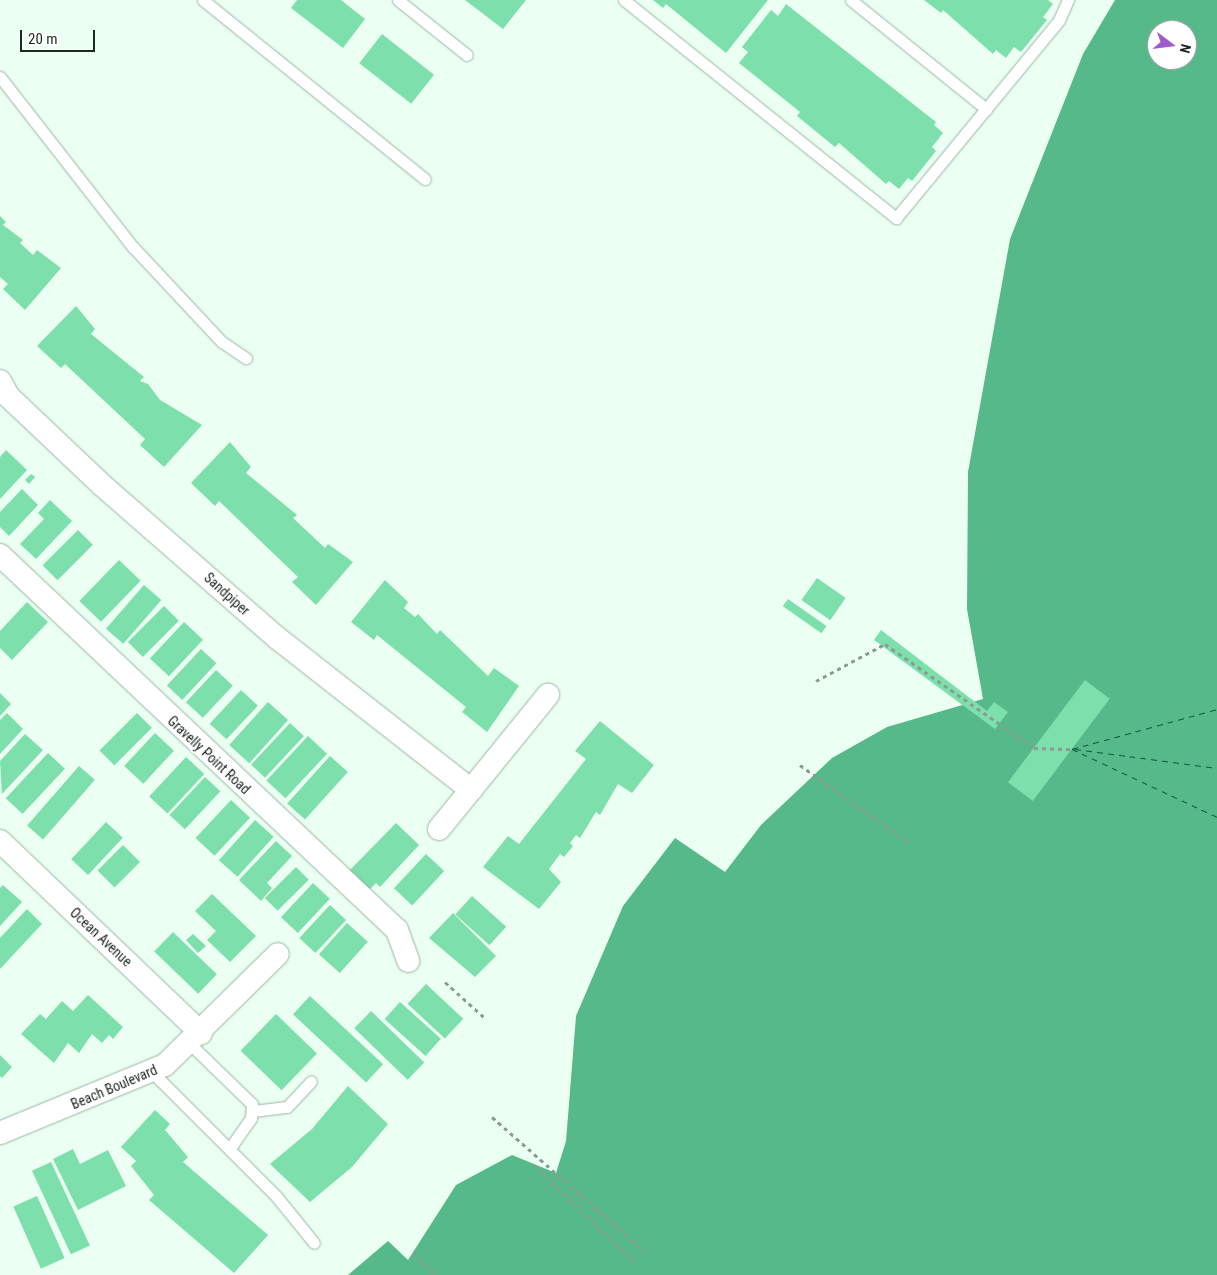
<!DOCTYPE html>
<style>
body{margin:0}
#map{position:relative;width:1217px;height:1275px;overflow:hidden;background:#ecfff3;font-family:"Roboto Condensed",sans-serif}
div>[style]{position:absolute}
.water>*{inset:0;background:#56b989}
.ferry>*{height:1px;margin-top:-0.5px;transform-origin:0;background:repeating-linear-gradient(90deg,#0c5a3a 0 6px,transparent 0 11px)}
.building>*{inset:0;background:#7cdfac;transform-origin:0 0}
.path>*{height:3px;margin-top:-1.5px;transform-origin:0;background:repeating-linear-gradient(90deg,#8b9b91 0 4px,transparent 0 8px)}
.roads{filter:drop-shadow(0 0 1px #98b7a5) drop-shadow(0 0 1px #98b7a5)}
.service>*{height:11px;margin:-5.5px;padding:0 5.5px;transform-origin:5.5px;border-radius:5.5px;background:#fff}
.minor>*{height:22px;margin:-11px;padding:0 11px;transform-origin:11px;border-radius:11px;background:#fff}
span{translate:-50% -50%;white-space:nowrap;text-align:center;line-height:1.15;-webkit-text-stroke:4px #fff;paint-order:stroke}
.street-label{font-size:14px;color:#1b2720}
.north{position:absolute;left:1147px;top:20px;width:50px;height:50px;box-sizing:border-box;background:#fff;border:1px solid #a4a9a6;border-radius:50%;rotate:105deg;font-size:14px;font-weight:700;line-height:20px;text-align:center;color:#1b2720}
.north::after{content:'';display:block;margin:auto;width:18px;height:22px;background:#a05ace;clip-path:polygon(50% 0,100% 100%,50% 72%,0 100%)}
.scale{position:absolute;left:20px;top:30px;width:75px;height:22px;box-sizing:border-box;border:2px solid #1b2720;border-top:0;padding-left:6px;font-size:15px;line-height:18px;white-space:nowrap;color:#1b2720;-webkit-text-stroke:4px #fff;paint-order:stroke}
</style>
<div id="map">
<div class="water">
<i style="clip-path:polygon(evenodd,1115px 0,1217px 0,1217px 1275px,348px 1275px,388px 1241px,408px 1260px,456px 1185px,512px 1155px,556px 1173px,566px 1141px,576px 1016px,623px 906px,675px 838px,725px 872px,761px 825px,832px 758px,887px 727px,983px 699px,967px 609px,968px 472px,1010px 239px,1083px 54px,1115px 0,1157px 30px,1187px 30px,1187px 60px,1157px 60px,1157px 30px)"></i>
</div>
<div class="ferry">
<i style="left:1072px;top:749px;width:160px;rotate:25.1deg"></i>
<i style="left:1072px;top:749px;width:150px;rotate:-15.4deg"></i>
<i style="left:1075px;top:749px;width:143px;rotate:7.6deg"></i>
</div>
<div class="building">
<i style="clip-path:polygon(297px 0,341px 0,365px 19px,343px 48px,291px 8px)"></i>
<i style="clip-path:polygon(465px 0,526px 0,503px 29px)"></i>
<i style="clip-path:polygon(653px 0,768px 0,726px 53px,666px 4px,663px 8px)"></i>
<i style="clip-path:polygon(924px 0,1048px 0,1053px 4px,1043px 17px,1047px 20px,1021px 52px,1014px 47px,1006px 58px,996px 50px,993px 54px,943px 10px,941px 13px)"></i>
<i style="clip-path:polygon(786px 4px,936px 122px,934px 125px,943px 133px,932px 147px,936px 151px,912px 181px,908px 178px,899px 189px,889px 181px,886px 184px,839px 143px,835px 147px,797px 116px,800px 112px,739px 63px,748px 52px,742px 47px,771px 10px,778px 16px)"></i>
<i style="left:382px;top:34px;width:66px;height:37px;rotate:38deg"></i>
<i style="clip-path:polygon(0 216px,6px 222px,3px 225px,23px 240px,20px 243px,33px 255px,37px 250px,61px 268px,25px 310px,3px 289px,8px 284px,0 277px)"></i>
<i style="clip-path:polygon(76px 306px,95px 329px,91px 334px,144px 377px,140px 381px,148px 384px,160px 400px,202px 425px,164px 467px,140px 445px,145px 439px,65px 364px,61px 368px,37px 346px)"></i>
<i style="clip-path:polygon(230px 442px,251px 467px,246px 473px,297px 515px,293px 518px,325px 548px,328px 544px,353px 562px,316px 605px,292px 582px,298px 577px,219px 501px,215px 506px,191px 483px)"></i>
<i style="clip-path:polygon(6px 450px,27px 470px,0 499px,0 457px)"></i>
<i style="clip-path:polygon(31px 474px,35px 477px,29px 484px,25px 480px)"></i>
<i style="clip-path:polygon(22px 489px,38px 505px,9px 536px,0 527px,0 512px)"></i>
<i style="clip-path:polygon(50px 500px,72px 521px,36px 559px,20px 544px,44px 519px,38px 513px)"></i>
<i style="left:78px;top:530px;width:21px;height:50px;rotate:45deg"></i>
<i style="left:119px;top:560px;width:30px;height:57px;rotate:44deg"></i>
<i style="left:817px;top:578px;width:35px;height:27px;rotate:35deg"></i>
<i style="clip-path:polygon(385px 580px,408px 602px,404px 608px,415px 617px,418px 614px,437px 634px,440px 630px,488px 676px,494px 668px,519px 686px,487px 732px,462px 712px,466px 707px,377px 635px,374px 640px,351px 622px)"></i>
<i style="left:144px;top:585px;width:23px;height:58px;rotate:41deg"></i>
<i style="left:788px;top:599px;width:47px;height:9px;rotate:35deg"></i>
<i style="clip-path:polygon(27px 602px,48px 622px,12px 660px,0 648px,0 631px)"></i>
<i style="left:164px;top:606px;width:21px;height:51px;rotate:45deg"></i>
<i style="left:184px;top:622px;width:26px;height:50px;rotate:43deg"></i>
<i style="clip-path:polygon(881px 630px,987px 711px,994px 702px,1008px 712px,995px 729px,874px 640px)"></i>
<i style="left:201px;top:649px;width:21px;height:50px;rotate:43deg"></i>
<i style="left:216px;top:670px;width:23px;height:44px;rotate:43deg"></i>
<i style="left:1085px;top:680px;width:31px;height:128px;rotate:37deg"></i>
<i style="left:241px;top:690px;width:23px;height:46px;rotate:43deg"></i>
<i style="clip-path:polygon(0 693px,11px 704px,0 716px)"></i>
<i style="left:268px;top:702px;width:27px;height:58px;rotate:42deg"></i>
<i style="clip-path:polygon(7px 713px,23px 729px,0 754px,0 720px)"></i>
<i style="left:137px;top:713px;width:21px;height:53px;rotate:45deg"></i>
<i style="clip-path:polygon(600px 721px,654px 765px,632px 793px,618px 784px,600px 815px,596px 812px,580px 838px,576px 835px,570px 843px,573px 846px,564px 857px,560px 854px,549px 869px,561px 882px,539px 909px,483px 867px,508px 836px,519px 844px,586px 759px,575px 751px)"></i>
<i style="left:290px;top:723px;width:19px;height:57px;rotate:43deg"></i>
<i style="left:155px;top:733px;width:26px;height:45px;rotate:43deg"></i>
<i style="clip-path:polygon(25px 734px,43px 750px,2px 794px,0 761px)"></i>
<i style="left:308px;top:736px;width:26px;height:61px;rotate:43deg"></i>
<i style="left:48px;top:753px;width:23px;height:62px;rotate:43deg"></i>
<i style="left:330px;top:756px;width:24px;height:64px;rotate:42deg"></i>
<i style="left:186px;top:757px;width:25px;height:54px;rotate:43deg"></i>
<i style="left:79px;top:766px;width:21px;height:79px;rotate:41deg"></i>
<i style="left:205px;top:777px;width:21px;height:52px;rotate:43deg"></i>
<i style="left:231px;top:800px;width:26px;height:52px;rotate:43deg"></i>
<i style="left:255px;top:820px;width:25px;height:54px;rotate:42deg"></i>
<i style="left:106px;top:822px;width:23px;height:51px;rotate:43deg"></i>
<i style="clip-path:polygon(396px 823px,419px 845px,380px 887px,376px 883px,369px 890px,349px 871px)"></i>
<i style="clip-path:polygon(276px 841px,292px 856px,267px 883px,272px 888px,261px 901px,239px 880px)"></i>
<i style="left:123px;top:845px;width:24px;height:36px;rotate:45deg"></i>
<i style="left:426px;top:854px;width:25px;height:47px;rotate:43deg"></i>
<i style="left:296px;top:867px;width:18px;height:44px;rotate:45deg"></i>
<i style="left:313px;top:883px;width:23px;height:47px;rotate:43deg"></i>
<i style="clip-path:polygon(3px 885px,22px 902px,0 926px,0 888px)"></i>
<i style="clip-path:polygon(212px 894px,256px 936px,230px 962px,207px 940px,216px 931px,195px 911px)"></i>
<i style="left:472px;top:896px;width:46px;height:25px;rotate:42deg"></i>
<i style="left:330px;top:905px;width:22px;height:45px;rotate:43deg"></i>
<i style="clip-path:polygon(27px 909px,42px 924px,0 969px,0 938px)"></i>
<i style="clip-path:polygon(453px 913px,496px 956px,475px 977px,429px 938px)"></i>
<i style="left:347px;top:923px;width:28px;height:42px;rotate:42deg"></i>
<i style="left:173px;top:932px;width:61px;height:27px;rotate:44deg"></i>
<i style="clip-path:polygon(193px 934px,206px 946px,198px 953px,186px 940px)"></i>
<i style="left:426px;top:984px;width:51px;height:27px;rotate:43deg"></i>
<i style="clip-path:polygon(88px 995px,123px 1027px,113px 1039px,109px 1035px,102px 1043px,92px 1034px,79px 1053px,68px 1043px,54px 1063px,21px 1034px,40px 1014px,46px 1019px,62px 1001px,73px 1011px)"></i>
<i style="left:310px;top:996px;width:100px;height:25px;rotate:43deg"></i>
<i style="left:400px;top:1002px;width:55px;height:23px;rotate:42deg"></i>
<i style="left:371px;top:1011px;width:74px;height:24px;rotate:44deg"></i>
<i style="left:276px;top:1014px;width:57px;height:51px;rotate:44deg"></i>
<i style="clip-path:polygon(0 1055px,12px 1067px,2px 1078px,0 1076px)"></i>
<i style="clip-path:polygon(348px 1086px,388px 1124px,352px 1167px,310px 1202px,270px 1164px,312px 1129px)"></i>
<i style="clip-path:polygon(155px 1110px,170px 1124px,165px 1130px,188px 1157px,183px 1162px,268px 1235px,234px 1273px,149px 1200px,154px 1195px,131px 1166px,136px 1161px,121px 1147px)"></i>
<i style="clip-path:polygon(73px 1149px,80px 1164px,108px 1150px,126px 1186px,78px 1210px,53px 1159px)"></i>
<i style="left:51px;top:1162px;width:92px;height:21px;rotate:65deg"></i>
<i style="left:37px;top:1196px;width:68px;height:26px;rotate:66deg"></i>
</div>
<div class="path">
<i style="left:816px;top:681px;width:78px;rotate:-28.2deg"></i>
<i style="left:885px;top:644px;width:182px;rotate:34.9deg"></i>
<i style="left:1034px;top:748px;width:38px;rotate:2deg"></i>
<i style="left:800px;top:765px;width:133px;rotate:35.5deg"></i>
<i style="left:445px;top:982px;width:54px;rotate:42deg"></i>
<i style="left:492px;top:1117px;width:204px;rotate:41.4deg"></i>
<i style="left:534px;top:1165px;width:139px;rotate:43.8deg"></i>
<i style="left:413px;top:1253px;width:32px;rotate:44deg"></i>
</div>
<div class="roads">
<div class="service">
<i style="left:203px;top:0;width:285px;rotate:38.9deg"></i>
<i style="left:398px;top:0;width:88px;rotate:38.6deg"></i>
<i style="left:624px;top:0;width:349px;rotate:38.7deg"></i>
<i style="left:896px;top:218px;width:256px;rotate:-50.5deg"></i>
<i style="left:1059px;top:20px;width:22px;rotate:-66deg"></i>
<i style="left:851px;top:0;width:174px;rotate:38.9deg"></i>
<i style="left:0;top:77px;width:216px;rotate:52deg"></i>
<i style="left:133px;top:247px;width:130px;rotate:46.9deg"></i>
<i style="left:222px;top:342px;width:29px;rotate:34deg"></i>
<i style="left:189px;top:1043px;width:88px;rotate:44.1deg"></i>
<i style="left:252px;top:1104px;width:14px;rotate:94deg"></i>
<i style="left:251px;top:1118px;width:38px;rotate:125deg"></i>
<i style="left:151px;top:1071px;width:177px;rotate:45deg"></i>
<i style="left:276px;top:1196px;width:60px;rotate:51deg"></i>
<i style="left:253px;top:1111px;width:34px;rotate:-7deg"></i>
<i style="left:287px;top:1107px;width:35px;rotate:-47deg"></i>
</div>
<div class="minor">
<i style="left:0;top:381px;width:18px;rotate:61deg"></i>
<i style="left:9px;top:397px;width:129px;rotate:43.4deg"></i>
<i style="left:103px;top:486px;width:230px;rotate:41.1deg"></i>
<i style="left:276px;top:637px;width:248px;rotate:38.1deg"></i>
<i style="left:0;top:555px;width:546px;rotate:43.37deg"></i>
<i style="left:397px;top:930px;width:33px;rotate:70deg"></i>
<i style="left:439px;top:829px;width:173px;rotate:-50.9deg"></i>
<i style="left:0;top:841px;width:278px;rotate:43.7deg"></i>
<i style="left:0;top:1133px;width:178px;rotate:-22.4deg"></i>
<i style="left:165px;top:1065px;width:158px;rotate:-44.5deg"></i>
</div>
</div>
<div class="street-label">
<span style="left:227px;top:594px;rotate:42deg">Sandpiper</span>
<span style="left:209px;top:755px;rotate:43deg">Gravelly Point Road</span>
<span style="left:101px;top:937px;rotate:43deg">Ocean Avenue</span>
<span style="left:114px;top:1087px;rotate:-23deg">Beach Boulevard</span>
</div>
<div class="north">N</div>
<div class="scale">20 m</div>
</div>
